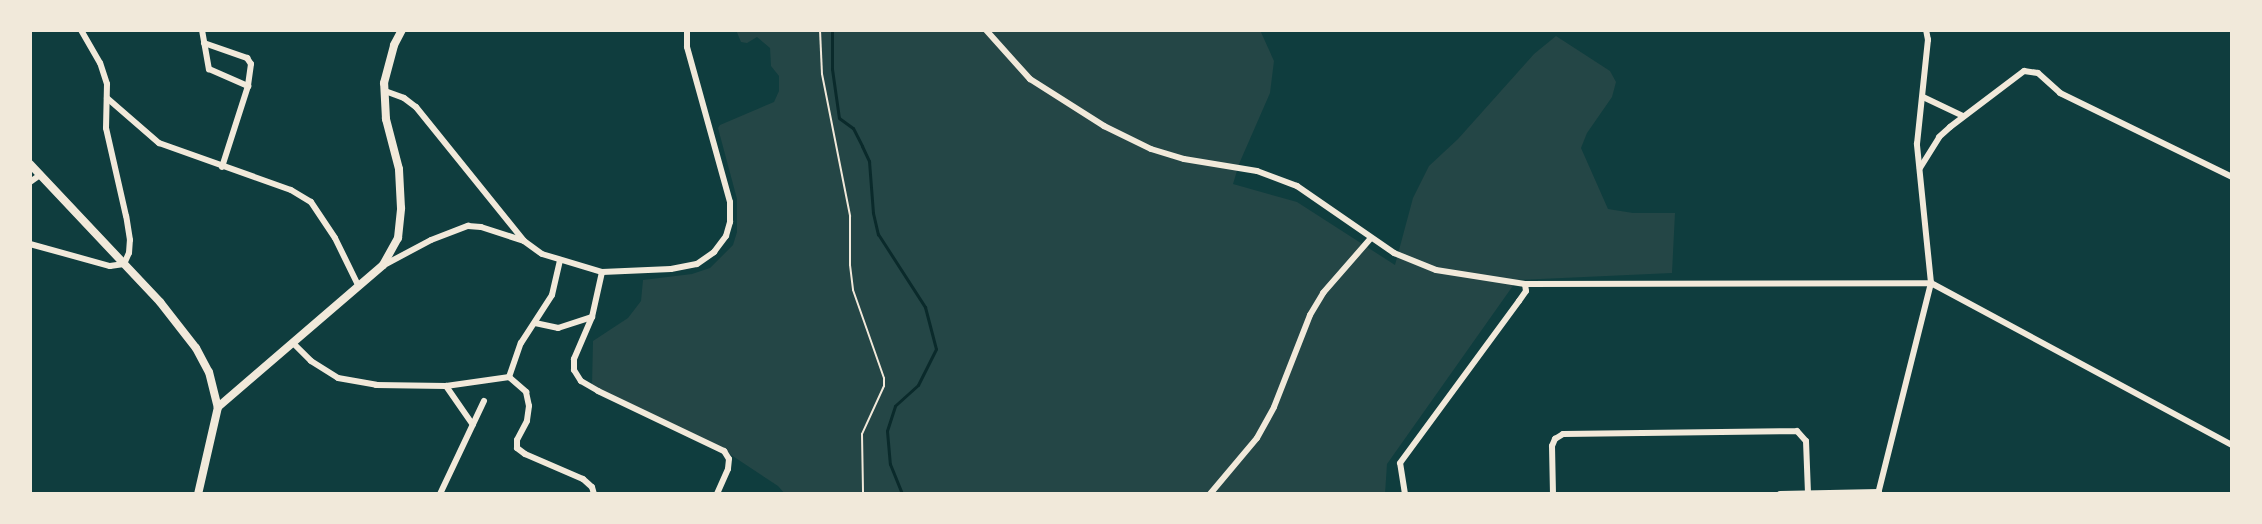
<!DOCTYPE html>
<style>
body{margin:0}
#map{position:relative;width:2262px;height:524px;overflow:hidden;background:#0f3d3e;font-family:Mulish,sans-serif}
div>[style]{position:absolute}
.green>*{inset:0;background:#244646}
.stream>*{height:3px;margin:-1.5px;padding:0 1.5px;transform-origin:1.5px;border-radius:1.5px;background:#0a2a2b}
.path>*{height:2px;margin:-1px;padding:0 1px;transform-origin:1px;border-radius:1px;background:#f1e9da}
.minor>*{height:6px;margin:-3px;padding:0 3px;transform-origin:3px;border-radius:3px;background:#f1e9da}
.tertiary>*{height:8px;margin:-4px;padding:0 4px;transform-origin:4px;border-radius:4px;background:#f1e9da}
span{translate:-50% -50%;white-space:nowrap;text-align:center;line-height:1.15;-webkit-text-stroke:4.5px #f1e9da;paint-order:stroke}
.frame{position:absolute;inset:0;border:32px solid #f1e9da;pointer-events:none}
</style>
<div id="map">
<div class="green">
<i style="clip-path:polygon(736px 30px,1260px 30px,1274px 61px,1270px 93px,1239px 164px,1233px 184px,1297px 202px,1395px 265px,1413px 198px,1429px 166px,1458px 139px,1534px 54px,1556px 36px,1610px 71px,1616px 82px,1612px 97px,1587px 133px,1581px 148px,1608px 209px,1633px 213px,1675px 213px,1672px 273px,1517px 280px,1387px 464px,1385px 494px,785px 494px,778px 486px,713px 443px,592px 385px,593px 341px,628px 318px,641px 301px,643px 280px,692px 274px,710px 268px,733px 245px,737px 232px,737px 199px,718px 128px,720px 125px,774px 102px,779px 91px,779px 76px,771px 66px,770px 48px,757px 37px,747px 43px,741px 42px)"></i>
</div>
<div class="stream">
<i style="left:832px;top:30px;width:39px;rotate:90deg"></i>
<i style="left:832px;top:69px;width:49px;rotate:81.9deg"></i>
<i style="left:839px;top:118px;width:17px;rotate:36deg"></i>
<i style="left:853px;top:128px;width:20px;rotate:63deg"></i>
<i style="left:862px;top:146px;width:17px;rotate:65deg"></i>
<i style="left:869px;top:161px;width:52px;rotate:85.6deg"></i>
<i style="left:873px;top:213px;width:22px;rotate:77deg"></i>
<i style="left:878px;top:234px;width:87px;rotate:57.2deg"></i>
<i style="left:925px;top:307px;width:43px;rotate:75.3deg"></i>
<i style="left:936px;top:349px;width:40px;rotate:116.6deg"></i>
<i style="left:918px;top:385px;width:31px;rotate:138deg"></i>
<i style="left:895px;top:406px;width:26px;rotate:108deg"></i>
<i style="left:887px;top:431px;width:33px;rotate:85deg"></i>
<i style="left:890px;top:464px;width:32px;rotate:68deg"></i>
</div>
<div class="path">
<i style="left:820px;top:30px;width:44px;rotate:87.4deg"></i>
<i style="left:822px;top:74px;width:145px;rotate:78.8deg"></i>
<i style="left:850px;top:216px;width:49px;rotate:90deg"></i>
<i style="left:850px;top:265px;width:25px;rotate:83deg"></i>
<i style="left:853px;top:290px;width:93px;rotate:70.6deg"></i>
<i style="left:884px;top:378px;width:8px;rotate:90deg"></i>
<i style="left:884px;top:386px;width:53px;rotate:114.6deg"></i>
<i style="left:862px;top:434px;width:60px;rotate:89deg"></i>
</div>
<div class="minor">
<i style="left:202px;top:30px;width:40px;rotate:80deg"></i>
<i style="left:209px;top:69px;width:43px;rotate:23.6deg"></i>
<i style="left:248px;top:86px;width:85px;rotate:107.8deg"></i>
<i style="left:986px;top:30px;width:66px;rotate:48.1deg"></i>
<i style="left:1030px;top:79px;width:88px;rotate:32.4deg"></i>
<i style="left:1104px;top:126px;width:52px;rotate:26.1deg"></i>
<i style="left:1151px;top:149px;width:34px;rotate:17deg"></i>
<i style="left:1184px;top:159px;width:74px;rotate:9.3deg"></i>
<i style="left:1257px;top:171px;width:43px;rotate:20.6deg"></i>
<i style="left:1297px;top:186px;width:118px;rotate:34.6deg"></i>
<i style="left:1394px;top:253px;width:45px;rotate:22deg"></i>
<i style="left:1436px;top:270px;width:90px;rotate:8.9deg"></i>
<i style="left:1525px;top:284px;width:406px;rotate:-0.1deg"></i>
<i style="left:1931px;top:283px;width:342px;rotate:28.3deg"></i>
<i style="left:204px;top:43px;width:46px;rotate:19.2deg"></i>
<i style="left:247px;top:58px;width:7px;rotate:56deg"></i>
<i style="left:251px;top:64px;width:22px;rotate:98deg"></i>
<i style="left:385px;top:91px;width:20px;rotate:20deg"></i>
<i style="left:404px;top:98px;width:15px;rotate:37deg"></i>
<i style="left:416px;top:107px;width:172px;rotate:51.1deg"></i>
<i style="left:524px;top:241px;width:22px;rotate:36deg"></i>
<i style="left:542px;top:254px;width:63px;rotate:16.7deg"></i>
<i style="left:602px;top:272px;width:69px;rotate:-2.5deg"></i>
<i style="left:671px;top:269px;width:26px;rotate:-11deg"></i>
<i style="left:697px;top:264px;width:21px;rotate:-35deg"></i>
<i style="left:714px;top:252px;width:20px;rotate:-53deg"></i>
<i style="left:726px;top:236px;width:15px;rotate:-74deg"></i>
<i style="left:730px;top:222px;width:20px;rotate:-90deg"></i>
<i style="left:730px;top:202px;width:161px;rotate:-105.5deg"></i>
<i style="left:687px;top:47px;width:17px;rotate:-90deg"></i>
<i style="left:1923px;top:97px;width:44px;rotate:25.4deg"></i>
<i style="left:107px;top:98px;width:69px;rotate:40.9deg"></i>
<i style="left:159px;top:143px;width:140px;rotate:19.6deg"></i>
<i style="left:291px;top:190px;width:23px;rotate:31deg"></i>
<i style="left:311px;top:202px;width:43px;rotate:56.3deg"></i>
<i style="left:335px;top:238px;width:52px;rotate:63.9deg"></i>
<i style="left:1920px;top:168px;width:36px;rotate:-58deg"></i>
<i style="left:1939px;top:137px;width:15px;rotate:-42deg"></i>
<i style="left:1950px;top:127px;width:93px;rotate:-37.1deg"></i>
<i style="left:2024px;top:71px;width:14px;rotate:8deg"></i>
<i style="left:2038px;top:73px;width:30px;rotate:42deg"></i>
<i style="left:2060px;top:93px;width:191px;rotate:26deg"></i>
<i style="left:30px;top:182px;width:12px;rotate:-35deg"></i>
<i style="left:30px;top:244px;width:83px;rotate:15.4deg"></i>
<i style="left:110px;top:266px;width:14px;rotate:-8deg"></i>
<i style="left:124px;top:264px;width:12px;rotate:-66deg"></i>
<i style="left:129px;top:253px;width:13px;rotate:-86deg"></i>
<i style="left:130px;top:240px;width:24px;rotate:-99deg"></i>
<i style="left:126px;top:216px;width:90px;rotate:-102.8deg"></i>
<i style="left:106px;top:128px;width:44px;rotate:-88.7deg"></i>
<i style="left:107px;top:84px;width:22px;rotate:-108deg"></i>
<i style="left:100px;top:63px;width:38px;rotate:-120deg"></i>
<i style="left:384px;top:265px;width:53px;rotate:-28deg"></i>
<i style="left:431px;top:240px;width:40px;rotate:-21deg"></i>
<i style="left:468px;top:226px;width:13px;rotate:4deg"></i>
<i style="left:481px;top:227px;width:45px;rotate:18deg"></i>
<i style="left:602px;top:272px;width:46px;rotate:102.5deg"></i>
<i style="left:592px;top:317px;width:46px;rotate:113.2deg"></i>
<i style="left:574px;top:359px;width:11px;rotate:90deg"></i>
<i style="left:574px;top:370px;width:13px;rotate:58deg"></i>
<i style="left:581px;top:381px;width:20px;rotate:30deg"></i>
<i style="left:598px;top:391px;width:140px;rotate:25.5deg"></i>
<i style="left:724px;top:451px;width:9px;rotate:58deg"></i>
<i style="left:729px;top:459px;width:10px;rotate:96deg"></i>
<i style="left:728px;top:469px;width:27px;rotate:114deg"></i>
<i style="left:535px;top:323px;width:24px;rotate:12deg"></i>
<i style="left:558px;top:328px;width:36px;rotate:-18deg"></i>
<i style="left:294px;top:344px;width:24px;rotate:45deg"></i>
<i style="left:311px;top:361px;width:32px;rotate:32deg"></i>
<i style="left:338px;top:378px;width:39px;rotate:10deg"></i>
<i style="left:376px;top:385px;width:70px;rotate:0.8deg"></i>
<i style="left:446px;top:386px;width:64px;rotate:-8.1deg"></i>
<i style="left:509px;top:377px;width:36px;rotate:-71deg"></i>
<i style="left:521px;top:343px;width:57px;rotate:-57.1deg"></i>
<i style="left:552px;top:295px;width:36px;rotate:-77deg"></i>
<i style="left:509px;top:377px;width:23px;rotate:41deg"></i>
<i style="left:526px;top:392px;width:14px;rotate:78deg"></i>
<i style="left:529px;top:406px;width:15px;rotate:98deg"></i>
<i style="left:527px;top:421px;width:21px;rotate:118deg"></i>
<i style="left:517px;top:440px;width:8px;rotate:90deg"></i>
<i style="left:517px;top:448px;width:10px;rotate:37deg"></i>
<i style="left:525px;top:454px;width:63px;rotate:23.3deg"></i>
<i style="left:583px;top:479px;width:12px;rotate:42deg"></i>
<i style="left:592px;top:487px;width:7px;rotate:74deg"></i>
<i style="left:446px;top:386px;width:47px;rotate:55.3deg"></i>
<i style="left:440px;top:494px;width:103px;rotate:-64.7deg"></i>
<i style="left:1210px;top:494px;width:73px;rotate:-50deg"></i>
<i style="left:1257px;top:438px;width:35px;rotate:-61deg"></i>
<i style="left:1274px;top:407px;width:99px;rotate:-68.6deg"></i>
<i style="left:1310px;top:315px;width:26px;rotate:-59deg"></i>
<i style="left:1323px;top:293px;width:73px;rotate:-48.9deg"></i>
<i style="left:1405px;top:494px;width:31px;rotate:-99deg"></i>
<i style="left:1400px;top:463px;width:201px;rotate:-53.7deg"></i>
<i style="left:1519px;top:301px;width:12px;rotate:-55deg"></i>
<i style="left:1526px;top:291px;width:7px;rotate:-98deg"></i>
<i style="left:1553px;top:494px;width:48px;rotate:-91.2deg"></i>
<i style="left:1552px;top:446px;width:8px;rotate:-67deg"></i>
<i style="left:1555px;top:439px;width:9px;rotate:-32deg"></i>
<i style="left:1563px;top:434px;width:234px;rotate:-0.7deg"></i>
<i style="left:1797px;top:431px;width:13px;rotate:48deg"></i>
<i style="left:1806px;top:441px;width:52px;rotate:87.8deg"></i>
<i style="left:1780px;top:494px;width:99px;rotate:-1.2deg"></i>
<i style="left:1878px;top:494px;width:218px;rotate:-75.9deg"></i>
<i style="left:1931px;top:283px;width:140px;rotate:-95.8deg"></i>
<i style="left:1917px;top:144px;width:105px;rotate:-84deg"></i>
<i style="left:1928px;top:40px;width:10px;rotate:-101deg"></i>
</div>
<div class="tertiary">
<i style="left:30px;top:164px;width:190px;rotate:46.7deg"></i>
<i style="left:160px;top:302px;width:58px;rotate:52deg"></i>
<i style="left:196px;top:348px;width:27px;rotate:62deg"></i>
<i style="left:209px;top:372px;width:36px;rotate:76deg"></i>
<i style="left:218px;top:407px;width:89px;rotate:102.9deg"></i>
<i style="left:218px;top:407px;width:218px;rotate:-40.7deg"></i>
<i style="left:383px;top:265px;width:31px;rotate:-61deg"></i>
<i style="left:398px;top:238px;width:30px;rotate:-84deg"></i>
<i style="left:401px;top:208px;width:39px;rotate:-93deg"></i>
<i style="left:399px;top:169px;width:52px;rotate:-104.6deg"></i>
<i style="left:386px;top:119px;width:36px;rotate:-93deg"></i>
<i style="left:384px;top:83px;width:39px;rotate:-75deg"></i>
<i style="left:394px;top:45px;width:17px;rotate:-62deg"></i>
</div>
<div class="frame"></div>
</div>
